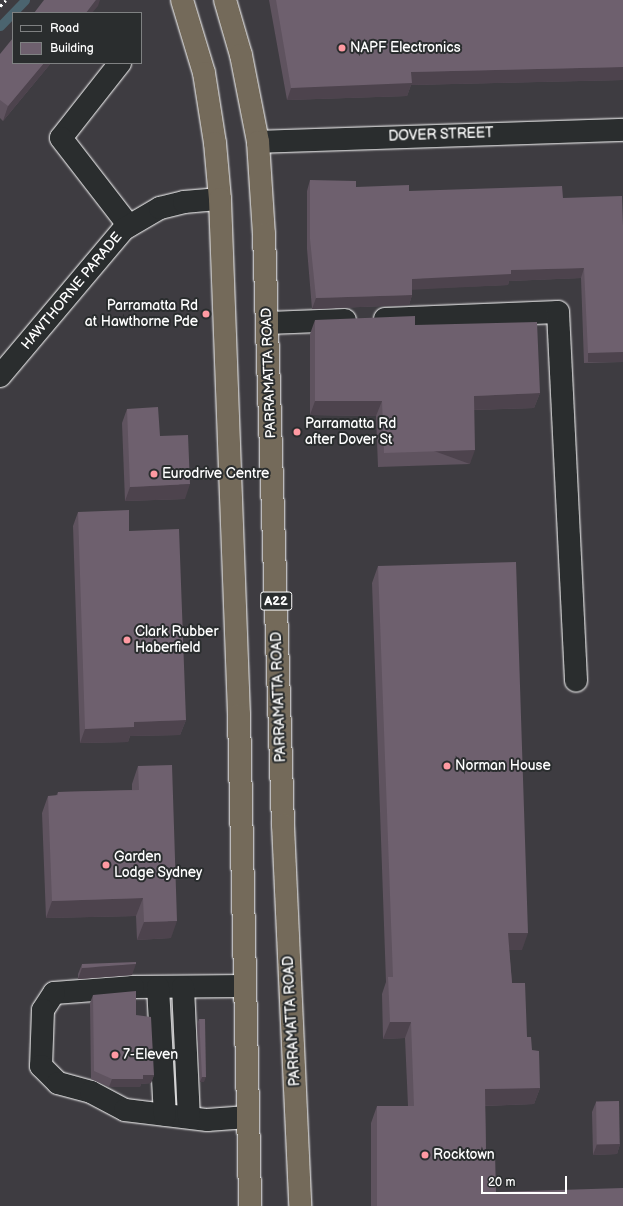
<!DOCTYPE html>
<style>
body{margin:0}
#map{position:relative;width:623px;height:1206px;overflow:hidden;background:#3e3c41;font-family:"Balsamiq Sans",sans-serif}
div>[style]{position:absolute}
.stream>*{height:9px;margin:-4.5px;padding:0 4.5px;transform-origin:4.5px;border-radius:4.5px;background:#4b646f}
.path>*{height:2.5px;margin-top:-1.25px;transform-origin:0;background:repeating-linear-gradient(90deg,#fff 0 3px,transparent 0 6px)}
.roads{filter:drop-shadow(0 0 1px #fff) drop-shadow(0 0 1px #fff)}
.minor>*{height:22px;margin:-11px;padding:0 11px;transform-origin:11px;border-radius:11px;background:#2a2d2e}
.highway>*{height:22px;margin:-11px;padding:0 11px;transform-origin:11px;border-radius:11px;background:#746a5a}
.wall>*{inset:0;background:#5f535f}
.shaded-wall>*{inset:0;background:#4d434d;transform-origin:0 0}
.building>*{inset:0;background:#6e606e;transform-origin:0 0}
.dots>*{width:11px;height:11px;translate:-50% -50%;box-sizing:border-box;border:2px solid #2a2d2e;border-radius:50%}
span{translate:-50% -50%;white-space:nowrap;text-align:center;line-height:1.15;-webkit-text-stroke:4px #2a2d2e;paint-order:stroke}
.shield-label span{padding:1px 3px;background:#2a2d2e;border:1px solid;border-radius:3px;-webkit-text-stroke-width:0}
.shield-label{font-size:13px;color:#fff;font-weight:700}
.poi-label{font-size:14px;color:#fff}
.left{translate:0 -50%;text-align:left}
.right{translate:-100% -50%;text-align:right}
.street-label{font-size:14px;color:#fff}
.legend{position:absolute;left:12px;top:12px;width:130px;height:52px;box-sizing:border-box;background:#2a2d2e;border:1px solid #7f8182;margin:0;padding:5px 7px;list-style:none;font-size:12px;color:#fff}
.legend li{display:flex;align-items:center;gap:8px;height:20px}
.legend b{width:20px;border:1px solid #7f8182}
.scale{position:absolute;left:481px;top:1176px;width:86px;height:18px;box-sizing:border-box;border:2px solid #fff;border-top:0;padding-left:5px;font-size:12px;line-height:14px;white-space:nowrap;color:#fff;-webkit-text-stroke:3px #2a2d2e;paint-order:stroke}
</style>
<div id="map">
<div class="stream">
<i style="left:0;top:26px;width:36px;rotate:-46deg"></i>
</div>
<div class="path">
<i style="left:0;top:6px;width:8px;rotate:-45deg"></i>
</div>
<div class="roads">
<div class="minor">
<i style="left:120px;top:63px;width:95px;rotate:128.2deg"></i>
<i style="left:61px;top:138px;width:111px;rotate:52.3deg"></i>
<i style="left:258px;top:142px;width:365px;rotate:-1.9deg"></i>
<i style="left:385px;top:319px;width:173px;rotate:-2.3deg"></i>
<i style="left:558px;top:312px;width:369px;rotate:87.2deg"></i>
<i style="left:268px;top:323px;width:77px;rotate:-2.2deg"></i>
<i style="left:0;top:376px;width:192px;rotate:-49.9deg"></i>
<i style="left:124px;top:229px;width:42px;rotate:-30.3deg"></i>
<i style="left:160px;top:208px;width:25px;rotate:-14deg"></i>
<i style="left:184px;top:202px;width:36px;rotate:-5deg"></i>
<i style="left:245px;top:986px;width:112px;rotate:179.5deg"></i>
<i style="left:133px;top:987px;width:79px;rotate:175.7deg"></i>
<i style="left:54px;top:993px;width:20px;rotate:123deg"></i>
<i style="left:43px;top:1010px;width:56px;rotate:92deg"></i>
<i style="left:41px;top:1066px;width:24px;rotate:45deg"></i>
<i style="left:58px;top:1083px;width:34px;rotate:15deg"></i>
<i style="left:91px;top:1092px;width:38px;rotate:28deg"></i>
<i style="left:125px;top:1110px;width:83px;rotate:7deg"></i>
<i style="left:207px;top:1120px;width:41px;rotate:-4.2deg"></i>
<i style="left:158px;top:987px;width:128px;rotate:86.9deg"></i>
<i style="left:183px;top:987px;width:130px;rotate:87.4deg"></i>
</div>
<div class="highway">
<i style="left:182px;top:0;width:76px;rotate:73.2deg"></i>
<i style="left:204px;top:73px;width:71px;rotate:81.1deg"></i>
<i style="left:215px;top:143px;width:56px;rotate:84.9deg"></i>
<i style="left:220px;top:199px;width:516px;rotate:87.89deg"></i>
<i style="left:239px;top:715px;width:491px;rotate:88.7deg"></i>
<i style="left:225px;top:0;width:57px;rotate:73.8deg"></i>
<i style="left:241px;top:55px;width:89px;rotate:78.9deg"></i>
<i style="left:258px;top:142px;width:92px;rotate:86.3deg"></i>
<i style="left:264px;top:234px;width:591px;rotate:88.16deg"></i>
<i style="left:283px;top:825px;width:381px;rotate:87.4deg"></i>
</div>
</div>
<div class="wall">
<i style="clip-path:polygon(269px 0,623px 0,623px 80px,411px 85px,407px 96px,287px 100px)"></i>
<i style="clip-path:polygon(0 54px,13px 63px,51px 63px,3px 121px,0 118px)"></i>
<i style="clip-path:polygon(310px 180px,356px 187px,409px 191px,563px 198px,623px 226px,623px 362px,584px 363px,581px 278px,509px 281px,508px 285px,412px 289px,412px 295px,409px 305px,312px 309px,307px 249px,307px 191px)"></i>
<i style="clip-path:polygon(315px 320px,415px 325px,540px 393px,534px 408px,474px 410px,470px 464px,378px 467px,376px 416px,310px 415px,310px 334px)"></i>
<i style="clip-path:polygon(127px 409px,160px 436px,185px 499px,125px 501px,122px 423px)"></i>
<i style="clip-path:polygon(78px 512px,129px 531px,186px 720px,180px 735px,130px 736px,128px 742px,80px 743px,73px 526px)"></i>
<i style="clip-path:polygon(378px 566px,522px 950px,509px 950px,512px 983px,527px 1037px,532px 1050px,540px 1088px,534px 1104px,485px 1106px,486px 1153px,496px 1192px,623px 1206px,371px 1206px,371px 1123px,377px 1106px,408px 1106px,405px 1038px,383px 1039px,382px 994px,386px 982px,372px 583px)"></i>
<i style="clip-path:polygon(138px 766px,171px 938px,137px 940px,136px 916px,46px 918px,42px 813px,48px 796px,56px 796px,58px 792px,132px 790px,132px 784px)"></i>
<i style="clip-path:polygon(82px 964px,132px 975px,78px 979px,78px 974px)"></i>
<i style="clip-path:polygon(93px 995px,136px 1015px,154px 1075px,151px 1083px,141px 1084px,140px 1087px,109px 1087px,91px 1079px,90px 1003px)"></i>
<i style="clip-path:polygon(199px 1019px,204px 1082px,200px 1082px,197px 1024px)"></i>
<i style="clip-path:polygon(596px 1102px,620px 1144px,617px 1154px,593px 1155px,592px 1112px)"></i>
</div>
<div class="shaded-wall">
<i style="clip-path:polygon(96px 0,100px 0,98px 6px,92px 13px,86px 13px)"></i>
<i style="clip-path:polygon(44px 63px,51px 63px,3px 121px,8px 106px)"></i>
<i style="clip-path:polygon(623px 67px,623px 80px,411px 85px,407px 96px,287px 100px,291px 88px,411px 72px)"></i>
<i style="clip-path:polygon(584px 268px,581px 278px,509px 281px,508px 285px,408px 290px,412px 279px,511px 270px)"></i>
<i style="clip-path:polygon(412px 295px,409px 305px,312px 309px,316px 298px)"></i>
<i style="left:623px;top:352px;width:10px;height:35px;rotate:90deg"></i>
<i style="clip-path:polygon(540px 393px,534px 408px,468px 410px,474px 396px)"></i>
<i style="clip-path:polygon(315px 401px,382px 401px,376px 416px,310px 415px)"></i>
<i style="left:475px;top:450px;width:15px;height:91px;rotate:110deg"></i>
<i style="clip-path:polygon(190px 484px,185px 499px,125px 501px,130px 487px)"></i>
<i style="clip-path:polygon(186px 720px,180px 735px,130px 736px,128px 742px,80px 743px,85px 729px,134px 722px)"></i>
<i style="clip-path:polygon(143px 898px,136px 916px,46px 918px,52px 901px)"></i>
<i style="clip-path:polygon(177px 921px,171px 938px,137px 940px,144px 922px)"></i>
<i style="clip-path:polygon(508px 933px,528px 933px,522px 950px,502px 950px)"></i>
<i style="clip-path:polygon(136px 964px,132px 975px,78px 979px,82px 968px)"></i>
<i style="clip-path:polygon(390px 1022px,411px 1022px,405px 1038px,383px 1039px)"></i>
<i style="clip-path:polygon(143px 1075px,154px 1075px,151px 1083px,141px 1084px,140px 1087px,109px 1087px,112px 1079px)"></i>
<i style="clip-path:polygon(202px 1077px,206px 1077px,204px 1082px,200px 1082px)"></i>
<i style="clip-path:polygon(540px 1088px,534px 1104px,479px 1106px,485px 1089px)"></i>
<i style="clip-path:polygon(597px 1144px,620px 1144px,617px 1154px,593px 1155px)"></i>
</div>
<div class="building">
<i style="clip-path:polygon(44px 0,96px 0,86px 13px,34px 13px)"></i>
<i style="clip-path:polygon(276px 0,623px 0,623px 67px,411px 72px,412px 83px,291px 88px)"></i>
<i style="clip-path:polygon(13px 38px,13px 63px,44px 63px,8px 106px,0 100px,0 54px)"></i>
<i style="clip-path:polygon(310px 180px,356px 181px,356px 187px,409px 185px,409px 191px,562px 186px,563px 198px,622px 196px,623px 226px,623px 352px,588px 353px,584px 268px,511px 270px,511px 274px,412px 279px,412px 295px,316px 298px,310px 239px)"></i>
<i style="clip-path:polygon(415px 316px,415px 325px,537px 322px,540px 393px,474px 396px,475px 450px,384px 453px,382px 401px,315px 401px,315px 320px)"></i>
<i style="clip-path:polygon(158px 407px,160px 436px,188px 435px,190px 484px,130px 487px,127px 409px)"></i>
<i style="clip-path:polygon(129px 510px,129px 531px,179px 529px,186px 720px,134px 722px,134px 727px,85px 729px,78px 512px)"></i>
<i style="clip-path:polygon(516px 562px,528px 933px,508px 933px,512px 983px,525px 983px,527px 1037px,531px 1037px,532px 1050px,539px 1051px,540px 1088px,485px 1089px,486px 1153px,495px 1153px,496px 1192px,623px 1188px,623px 1206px,377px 1206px,377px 1106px,414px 1106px,411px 1022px,390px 1022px,388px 977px,393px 977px,378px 566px)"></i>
<i style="clip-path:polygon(172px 765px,177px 921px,144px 922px,143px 898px,52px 901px,48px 796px,58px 795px,58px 792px,139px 790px,138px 766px)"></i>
<i style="clip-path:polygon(136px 962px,136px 964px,82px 968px,82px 964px)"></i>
<i style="clip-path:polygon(136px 991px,136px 1015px,151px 1017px,154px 1075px,143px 1075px,143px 1079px,112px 1079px,94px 1071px,93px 995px)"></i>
<i style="clip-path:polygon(199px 1019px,205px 1019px,206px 1077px,202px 1077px)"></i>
<i style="left:619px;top:1101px;width:43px;height:23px;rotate:89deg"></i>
</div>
<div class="dots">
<i style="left:342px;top:48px;background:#ff9aa2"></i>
<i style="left:206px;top:314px;background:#ff9aa2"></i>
<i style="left:297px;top:432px;background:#ff9aa2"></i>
<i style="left:154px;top:474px;background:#ff9aa2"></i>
<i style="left:127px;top:640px;background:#ff9aa2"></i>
<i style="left:447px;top:766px;background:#ff9aa2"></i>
<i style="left:106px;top:865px;background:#ff9aa2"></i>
<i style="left:115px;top:1055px;background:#ff9aa2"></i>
<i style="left:425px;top:1155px;background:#ff9aa2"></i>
</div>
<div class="shield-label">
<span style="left:276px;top:601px">A22</span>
</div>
<div class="poi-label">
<span class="left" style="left:350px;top:48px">NAPF Electronics</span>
<span class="right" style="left:198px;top:314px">Parramatta Rd<br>at Hawthorne Pde</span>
<span class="left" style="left:305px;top:432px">Parramatta Rd<br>after Dover St</span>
<span class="left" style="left:162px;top:474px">Eurodrive Centre</span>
<span class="left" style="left:135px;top:640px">Clark Rubber<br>Haberfield</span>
<span class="left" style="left:455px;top:766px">Norman House</span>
<span class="left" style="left:114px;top:865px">Garden<br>Lodge Sydney</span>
<span class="left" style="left:123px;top:1055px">7-Eleven</span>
<span class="left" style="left:433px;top:1155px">Rocktown</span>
</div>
<div class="street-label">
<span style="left:441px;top:135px;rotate:-2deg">DOVER STREET</span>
<span style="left:72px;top:291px;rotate:-50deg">HAWTHORNE PARADE</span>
<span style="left:269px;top:373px;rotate:-92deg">PARRAMATTA ROAD</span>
<span style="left:279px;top:697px;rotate:-92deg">PARRAMATTA ROAD</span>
<span style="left:292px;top:1021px;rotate:-93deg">PARRAMATTA ROAD</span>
</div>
<ul class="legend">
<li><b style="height:5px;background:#2a2d2e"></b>Road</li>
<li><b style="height:11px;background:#6e606e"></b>Building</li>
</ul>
<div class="scale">20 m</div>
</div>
